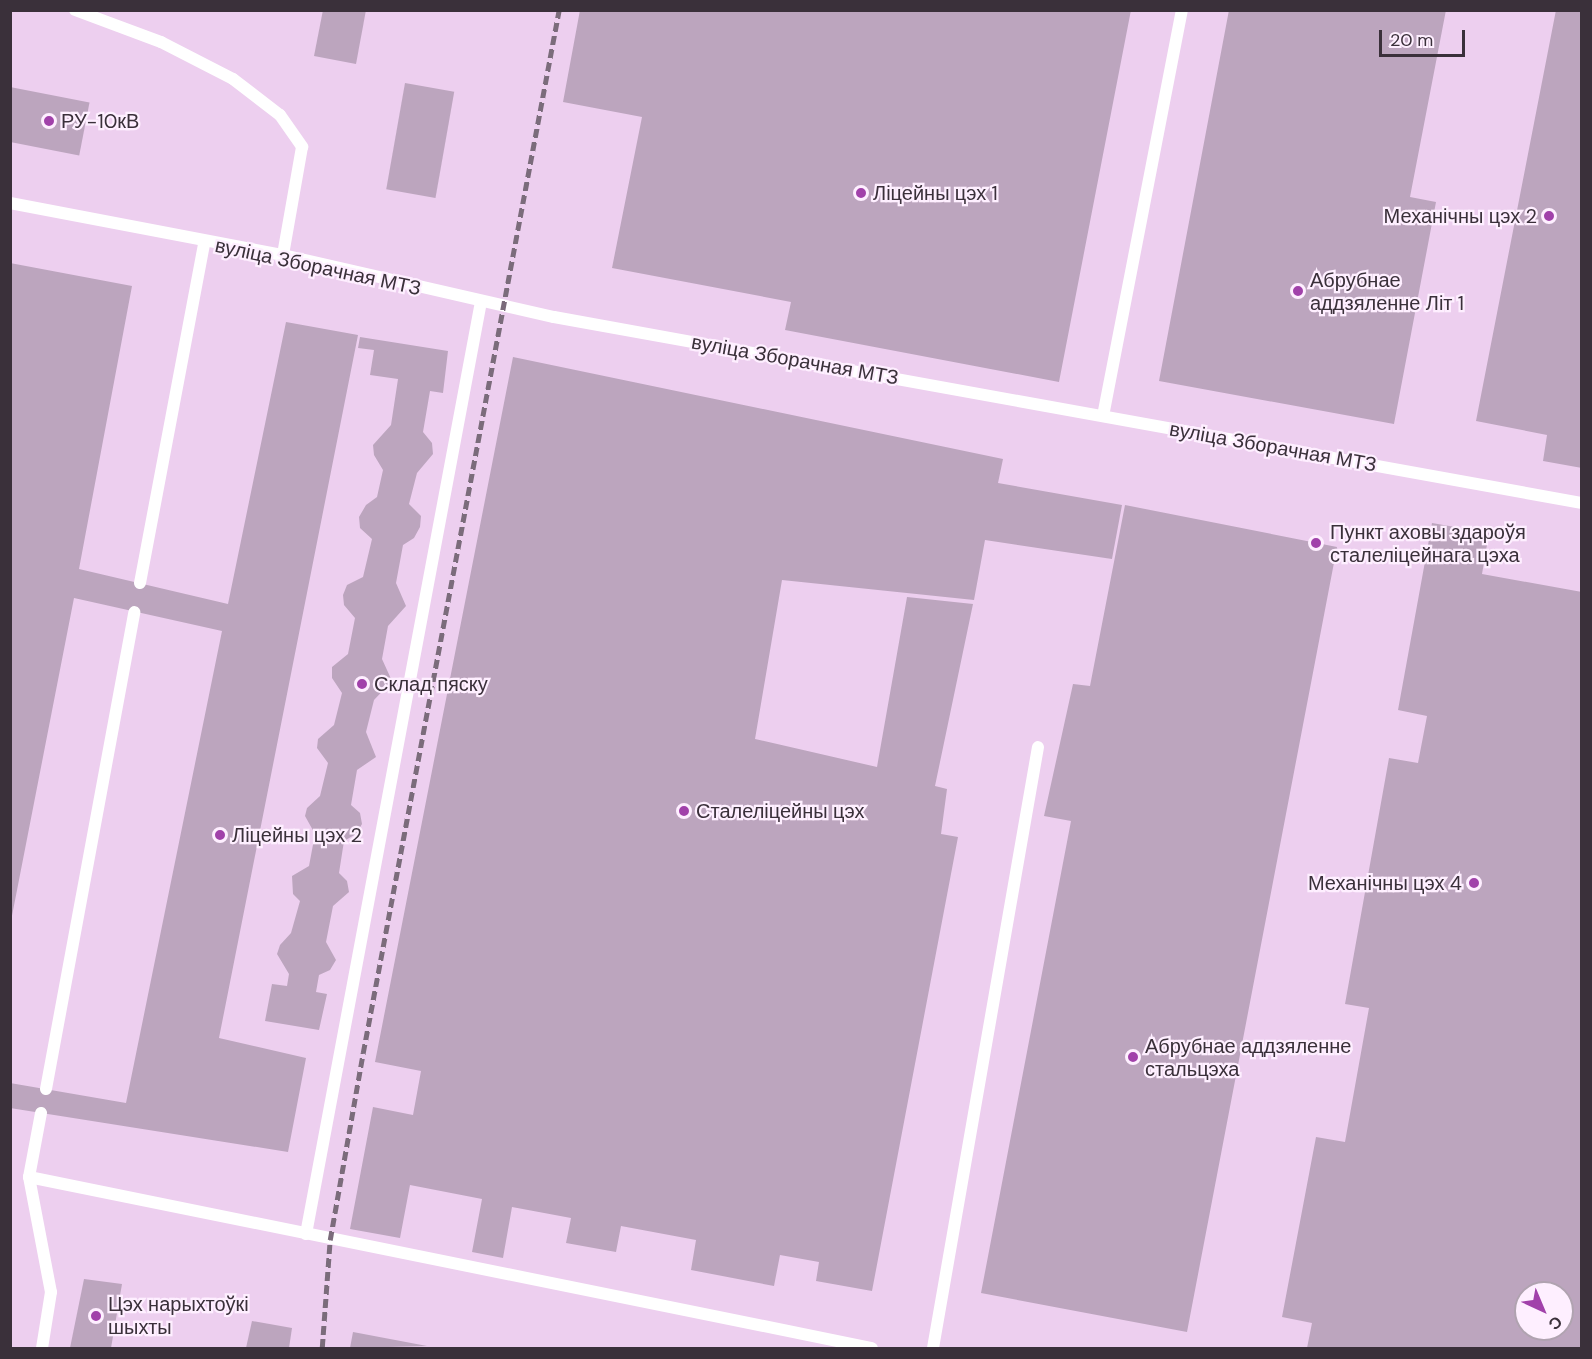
<!DOCTYPE html>
<meta charset="utf-8">
<style>
body{margin:0}
#map{position:relative;width:1592px;height:1359px;overflow:hidden;background:#f7def8;font-family:"DM Sans",sans-serif}
div>[style]{position:absolute}
.built>*{inset:0;background:#edcfef}
.building>*{inset:0;background:#bca5be;transform-origin:0 0}
.service>*{height:12px;margin:-6px;padding:0 6px;transform-origin:6px;border-radius:6px;background:#fff}
.rail>*{height:4.5px;margin-top:-2.25px;transform-origin:0;background:repeating-linear-gradient(90deg,#7b6c7b 0 9px,transparent 0 13.5px)}
.dots>*{width:16px;height:16px;translate:-50% -50%;box-sizing:border-box;border:3px solid #feefff;border-radius:50%}
span{translate:-50% -50%;white-space:nowrap;text-align:center;line-height:1.15;-webkit-text-stroke:4.5px #feefff;paint-order:stroke}
.poi-label{font-size:20px;color:#3a303a}
.left{translate:0 -50%;text-align:left}
.right{translate:-100% -50%;text-align:right}
.street-label{font-size:20px;color:#3a303a}
.frame{position:absolute;inset:0;border:12px solid #3a303a;pointer-events:none}
.north{position:absolute;left:1514px;top:1281px;width:60px;height:60px;box-sizing:border-box;background:#feefff;border:2px solid #b0a3b0;border-radius:50%;rotate:136deg;font-size:16px;font-weight:700;line-height:24px;text-align:center;color:#3a303a}
.north::after{content:'';display:block;margin:auto;width:21px;height:27px;background:#a141aa;clip-path:polygon(50% 0,100% 100%,50% 72%,0 100%)}
.scale{position:absolute;left:1379px;top:30px;width:86px;height:27px;box-sizing:border-box;border:3px solid #3a303a;border-top:0;padding-left:8px;font-size:18px;line-height:21px;white-space:nowrap;color:#3a303a;-webkit-text-stroke:4px #feefff;paint-order:stroke}
</style>
<div id="map">
<div class="built">
<i style="clip-path:polygon(evenodd,10px 11px,1581px 11px,1581px 1348px,11px 1348px,10px 11px,1526px 1293px,1562px 1293px,1562px 1329px,1526px 1329px,1526px 1293px)"></i>
</div>
<div class="building">
<i style="clip-path:polygon(323px 10px,366px 10px,356px 64px,314px 56px)"></i>
<i style="clip-path:polygon(580px 10px,1131px 10px,1059px 382px,785px 330px,791px 302px,612px 268px,642px 117px,563px 102px)"></i>
<i style="clip-path:polygon(1229px 10px,1446px 10px,1410px 197px,1436px 202px,1394px 424px,1159px 381px)"></i>
<i style="clip-path:polygon(1556px 10px,1582px 10px,1582px 468px,1543px 461px,1547px 435px,1476px 421px)"></i>
<i style="left:405px;top:83px;width:50px;height:108px;rotate:10deg"></i>
<i style="left:10px;top:87px;width:81px;height:54px;rotate:11deg"></i>
<i style="clip-path:polygon(10px 263px,132px 286px,79px 569px,228px 604px,286px 322px,358px 335px,219px 1038px,306px 1058px,288px 1152px,10px 1108px,10px 1083px,126px 1103px,222px 631px,74px 598px,10px 926px)"></i>
<i style="clip-path:polygon(360px 337px,448px 351px,443px 393px,430px 391px,423px 432px,432px 443px,433px 454px,417px 473px,409px 504px,421px 516px,420px 527px,414px 538px,403px 545px,396px 583px,406px 606px,388px 626px,382px 659px,392px 681px,374px 700px,366px 732px,376px 757px,357px 770px,351px 805px,360px 813px,362px 824px,356px 834px,344px 841px,339px 873px,347px 881px,349px 892px,333px 906px,326px 942px,336px 960px,330px 970px,319px 975px,316px 992px,327px 994px,319px 1030px,265px 1021px,272px 984px,287px 986px,289px 974px,277px 954px,280px 945px,291px 933px,300px 901px,293px 894px,292px 876px,309px 866px,315px 834px,305px 816px,307px 808px,320px 796px,328px 763px,317px 748px,318px 739px,334px 725px,342px 693px,332px 678px,332px 667px,348px 654px,355px 618px,344px 605px,343px 595px,347px 585px,363px 577px,372px 539px,360px 528px,359px 517px,366px 505px,377px 497px,383px 470px,374px 455px,373px 445px,391px 425px,398px 379px,370px 375px,374px 350px,358px 348px)"></i>
<i style="clip-path:polygon(513px 357px,1003px 459px,998px 483px,1122px 505px,1112px 559px,985px 540px,974px 600px,782px 580px,755px 739px,877px 767px,907px 597px,973px 604px,935px 786px,947px 789px,941px 834px,958px 837px,872px 1291px,816px 1281px,819px 1262px,780px 1255px,774px 1286px,691px 1270px,696px 1240px,621px 1226px,616px 1252px,566px 1243px,571px 1218px,512px 1207px,503px 1258px,472px 1252px,482px 1199px,410px 1185px,400px 1238px,350px 1229px,373px 1107px,413px 1115px,421px 1071px,375px 1062px)"></i>
<i style="clip-path:polygon(1125px 505px,1337px 547px,1187px 1332px,981px 1293px,1071px 821px,1044px 816px,1073px 684px,1090px 686px)"></i>
<i style="clip-path:polygon(evenodd,1432px 523px,1489px 533px,1482px 574px,1582px 592px,1582px 1348px,1307px 1348px,1312px 1323px,1282px 1317px,1316px 1137px,1345px 1142px,1369px 1008px,1345px 1004px,1389px 758px,1418px 763px,1427px 716px,1398px 710px,1432px 523px,1526px 1293px,1562px 1293px,1562px 1329px,1526px 1329px,1526px 1293px)"></i>
<i style="clip-path:polygon(84px 1279px,122px 1284px,111px 1348px,70px 1348px)"></i>
<i style="clip-path:polygon(252px 1321px,292px 1328px,289px 1348px,246px 1348px)"></i>
<i style="clip-path:polygon(353px 1332px,427px 1346px,350px 1348px)"></i>
</div>
<div class="service">
<i style="left:75px;top:10px;width:92px;rotate:20.4deg"></i>
<i style="left:161px;top:42px;width:81px;rotate:27.2deg"></i>
<i style="left:233px;top:79px;width:59px;rotate:37.5deg"></i>
<i style="left:280px;top:115px;width:39px;rotate:55deg"></i>
<i style="left:302px;top:147px;width:110px;rotate:100deg"></i>
<i style="left:10px;top:203px;width:278px;rotate:10.8deg"></i>
<i style="left:283px;top:255px;width:278px;rotate:12.9deg"></i>
<i style="left:554px;top:317px;width:1045px;rotate:10.26deg"></i>
<i style="left:1103px;top:416px;width:414px;rotate:-79deg"></i>
<i style="left:140px;top:583px;width:346px;rotate:-79.3deg"></i>
<i style="left:46px;top:1089px;width:485px;rotate:-79.5deg"></i>
<i style="left:41px;top:1113px;width:65px;rotate:100.6deg"></i>
<i style="left:29px;top:1177px;width:117px;rotate:79.2deg"></i>
<i style="left:51px;top:1292px;width:57px;rotate:99.1deg"></i>
<i style="left:29px;top:1177px;width:860px;rotate:11.47deg"></i>
<i style="left:306px;top:1234px;width:948px;rotate:-79.37deg"></i>
<i style="left:933px;top:1348px;width:610px;rotate:-80.09deg"></i>
</div>
<div class="rail">
<i style="left:322px;top:1348px;width:108px;rotate:-85.8deg"></i>
<i style="left:330px;top:1240px;width:190px;rotate:-80deg"></i>
<i style="left:363px;top:1053px;width:1061px;rotate:-79.36deg"></i>
</div>
<div class="dots">
<i style="left:49px;top:121px;background:#a141aa"></i>
<i style="left:861px;top:193px;background:#a141aa"></i>
<i style="left:1549px;top:216px;background:#a141aa"></i>
<i style="left:1298px;top:291px;background:#a141aa"></i>
<i style="left:1316px;top:543px;background:#a141aa"></i>
<i style="left:362px;top:684px;background:#a141aa"></i>
<i style="left:684px;top:811px;background:#a141aa"></i>
<i style="left:220px;top:835px;background:#a141aa"></i>
<i style="left:1474px;top:883px;background:#a141aa"></i>
<i style="left:1133px;top:1057px;background:#a141aa"></i>
<i style="left:96px;top:1316px;background:#a141aa"></i>
</div>
<div class="poi-label">
<span class="left" style="left:61px;top:121px">РУ-10кВ</span>
<span class="left" style="left:873px;top:193px">Ліцейны цэх 1</span>
<span class="right" style="left:1537px;top:216px">Механічны цэх 2</span>
<span class="left" style="left:1310px;top:292px">Абрубнае<br>аддзяленне Літ 1</span>
<span class="left" style="left:1330px;top:544px">Пункт аховы здароўя<br>сталеліцейнага цэха</span>
<span class="left" style="left:374px;top:684px">Склад пяску</span>
<span class="left" style="left:696px;top:811px">Сталеліцейны цэх</span>
<span class="left" style="left:232px;top:835px">Ліцейны цэх 2</span>
<span class="right" style="left:1462px;top:883px">Механічны цэх 4</span>
<span class="left" style="left:1145px;top:1058px">Абрубнае аддзяленне<br>стальцэха</span>
<span class="left" style="left:108px;top:1316px">Цэх нарыхтоўкі<br>шыхты</span>
</div>
<div class="street-label">
<span style="left:318px;top:267px;rotate:12deg">вуліца Зборачная МТЗ</span>
<span style="left:795px;top:360px;rotate:10deg">вуліца Зборачная МТЗ</span>
<span style="left:1273px;top:447px;rotate:10deg">вуліца Зборачная МТЗ</span>
</div>
<div class="frame"></div>
<div class="north">С</div>
<div class="scale">20 m</div>
</div>
